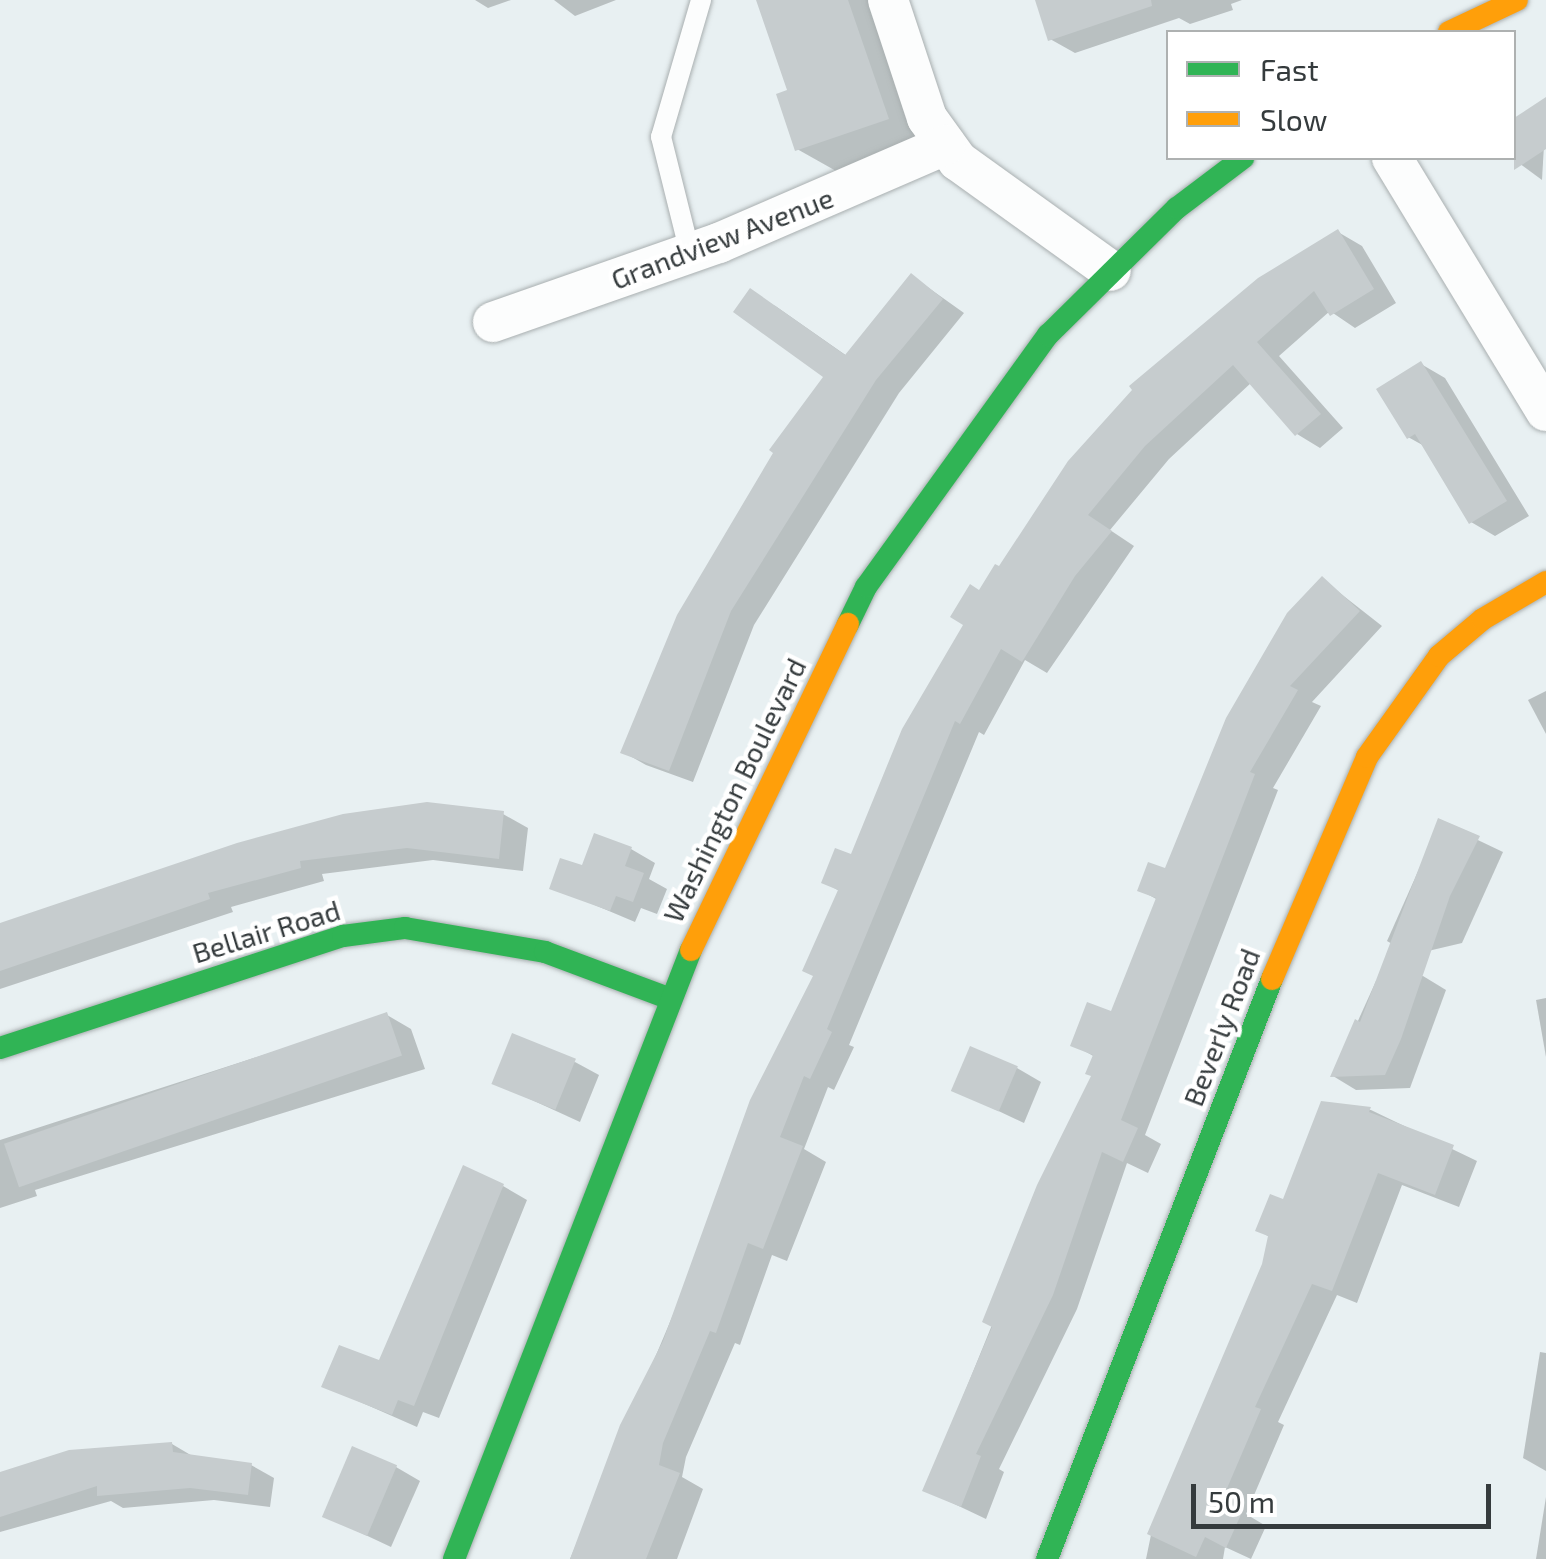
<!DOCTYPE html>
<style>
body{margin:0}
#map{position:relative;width:1546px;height:1559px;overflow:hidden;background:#e8f0f2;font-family:"Exo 2",sans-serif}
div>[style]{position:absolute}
.shadow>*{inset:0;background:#0003}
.building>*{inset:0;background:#c6ccce;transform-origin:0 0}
.roads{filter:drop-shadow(0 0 2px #a9afb0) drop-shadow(0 0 2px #a9afb0)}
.lane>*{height:20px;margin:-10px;padding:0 10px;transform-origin:10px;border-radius:10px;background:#fcfdfd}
.street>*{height:40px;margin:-20px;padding:0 20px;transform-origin:20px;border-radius:20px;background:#fcfdfd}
.fast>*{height:22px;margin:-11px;padding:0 11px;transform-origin:11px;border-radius:11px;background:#30b455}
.slow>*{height:22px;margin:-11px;padding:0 11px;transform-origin:11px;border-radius:11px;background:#ff9f0a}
span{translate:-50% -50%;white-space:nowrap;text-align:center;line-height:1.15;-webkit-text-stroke:9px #fff;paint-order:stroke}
.street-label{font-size:28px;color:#353b3d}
.legend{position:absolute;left:1166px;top:30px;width:350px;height:130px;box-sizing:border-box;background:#fff;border:2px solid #aeb1b1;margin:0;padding:12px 18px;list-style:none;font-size:30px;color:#353b3d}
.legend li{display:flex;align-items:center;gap:20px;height:50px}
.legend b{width:50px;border:2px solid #aeb1b1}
.scale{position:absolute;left:1191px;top:1484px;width:300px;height:45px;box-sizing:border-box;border:5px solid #353b3d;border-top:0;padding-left:12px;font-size:30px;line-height:35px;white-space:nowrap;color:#353b3d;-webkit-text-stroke:8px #fff;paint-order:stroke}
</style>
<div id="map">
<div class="shadow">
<i style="clip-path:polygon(475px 0,511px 0,488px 8px)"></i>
<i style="clip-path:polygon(554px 0,616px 0,575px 16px)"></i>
<i style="clip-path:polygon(759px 0,885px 0,935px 146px,845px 176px,797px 149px,790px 91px)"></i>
<i style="clip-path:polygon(1038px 0,1242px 0,1231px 4px,1233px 10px,1190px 24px,1179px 18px,1075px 53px,1050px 39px)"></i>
<i style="clip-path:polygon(1538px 105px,1546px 110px,1542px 180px,1512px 158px,1514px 121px)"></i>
<i style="clip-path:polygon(1338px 232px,1362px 246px,1396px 303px,1355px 328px,1330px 311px,1279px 356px,1343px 428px,1320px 448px,1297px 434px,1252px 382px,1169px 459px,1110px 530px,1134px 546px,1047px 673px,1025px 660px,984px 735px,979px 732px,849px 1045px,854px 1047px,834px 1090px,828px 1087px,804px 1149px,826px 1162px,787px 1261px,772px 1255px,740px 1345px,735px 1343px,686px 1457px,682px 1477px,703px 1489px,677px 1559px,570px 1559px,816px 976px,841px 892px,824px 882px,852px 857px,980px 593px)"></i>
<i style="clip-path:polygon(912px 276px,964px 313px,899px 393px,754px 625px,693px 782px,646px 765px,623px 752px,827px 376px,774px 305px,847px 356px)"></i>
<i style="clip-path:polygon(1421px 364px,1445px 378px,1529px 516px,1495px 536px,1471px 522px,1426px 447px,1408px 437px)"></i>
<i style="clip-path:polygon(1322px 579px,1382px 626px,1312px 702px,1321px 706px,1273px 788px,1278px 790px,1145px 1135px,1161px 1144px,1148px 1173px,1127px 1163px,1077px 1309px,999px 1469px,1004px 1472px,986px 1519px,925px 1490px,1093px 1076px,1095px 1057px,1074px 1045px,1112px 1014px,1158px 900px,1140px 890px,1166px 871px)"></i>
<i style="clip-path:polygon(1546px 691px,1546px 734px,1528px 700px)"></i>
<i style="clip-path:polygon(503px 814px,528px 828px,523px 871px,433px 860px,322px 874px,324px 881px,231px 907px,233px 912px,0 989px,0 926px)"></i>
<i style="clip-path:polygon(1440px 822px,1503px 852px,1462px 943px,1411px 955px,1387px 941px)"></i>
<i style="clip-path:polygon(631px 849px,655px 863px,649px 879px,667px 889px,657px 914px,641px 908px,635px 922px,552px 887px)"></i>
<i style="clip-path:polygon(1423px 976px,1446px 990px,1410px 1088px,1356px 1090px,1333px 1076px,1376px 981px)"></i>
<i style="clip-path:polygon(1546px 998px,1546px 1057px,1536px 1000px)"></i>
<i style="clip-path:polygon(387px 1015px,411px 1029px,425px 1069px,35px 1190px,37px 1196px,0 1208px,0 1140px)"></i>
<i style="clip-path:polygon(575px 1062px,599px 1075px,580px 1122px,495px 1083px)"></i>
<i style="clip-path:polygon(1017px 1068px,1041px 1082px,1024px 1123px,954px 1090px)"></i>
<i style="clip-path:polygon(1323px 1103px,1371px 1110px,1477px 1161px,1459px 1207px,1402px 1185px,1357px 1303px,1337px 1295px,1278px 1422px,1284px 1425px,1246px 1514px,1266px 1526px,1251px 1559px,1225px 1547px,1223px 1559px,1146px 1559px,1152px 1530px,1265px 1265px,1271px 1238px,1258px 1230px,1284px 1202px)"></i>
<i style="clip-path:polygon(503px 1186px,527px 1200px,439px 1418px,423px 1412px,417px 1427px,324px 1386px,381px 1363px)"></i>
<i style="clip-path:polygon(1540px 1352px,1546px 1353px,1546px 1471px,1523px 1458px)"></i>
<i style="clip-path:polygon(172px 1444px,194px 1457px,251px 1465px,274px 1478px,270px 1507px,214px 1500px,123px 1508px,111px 1501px,0 1532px,0 1475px)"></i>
<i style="clip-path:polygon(396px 1467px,420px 1481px,391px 1547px,325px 1516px)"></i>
<i style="clip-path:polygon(1546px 1497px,1546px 1559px,1536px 1559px)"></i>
</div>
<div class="building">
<i style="clip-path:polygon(756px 0,848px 0,889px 119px,795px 151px,776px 94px,787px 90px)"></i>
<i style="clip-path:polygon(1035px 0,1151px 0,1152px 6px,1048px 41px)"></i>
<i style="clip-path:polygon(1546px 97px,1546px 149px,1514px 170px,1514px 118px)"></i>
<i style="clip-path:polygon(1338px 229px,1374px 289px,1330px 316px,1314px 291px,1257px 342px,1321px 414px,1295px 436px,1233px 365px,1145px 446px,1088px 515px,1112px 531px,1075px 576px,1022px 662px,1001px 649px,960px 724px,955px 721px,827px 1029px,832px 1032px,810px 1079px,804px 1076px,780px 1137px,803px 1146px,763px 1249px,748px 1243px,716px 1333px,710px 1331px,663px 1443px,659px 1465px,680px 1473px,646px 1559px,570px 1559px,620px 1425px,663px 1341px,750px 1100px,813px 976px,802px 971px,838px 890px,821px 883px,835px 848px,851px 854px,902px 729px,963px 625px,950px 617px,970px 584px,979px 590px,995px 564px,999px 566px,1068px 461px,1132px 390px,1129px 386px,1258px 278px)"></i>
<i style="clip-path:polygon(911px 273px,943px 299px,876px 380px,731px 611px,669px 771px,620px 753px,677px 615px,773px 453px,769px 450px,823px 377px,733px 312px,750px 288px,845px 355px)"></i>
<i style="clip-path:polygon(1421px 361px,1507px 501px,1469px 524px,1415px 434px,1407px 439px,1376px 389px)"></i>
<i style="clip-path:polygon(1322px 576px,1360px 611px,1290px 686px,1298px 690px,1250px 772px,1255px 774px,1121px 1120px,1138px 1128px,1123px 1162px,1102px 1152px,1053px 1295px,976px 1454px,981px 1456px,961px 1507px,922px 1491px,992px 1327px,982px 1322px,1037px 1185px,1091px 1076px,1085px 1074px,1093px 1055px,1070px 1046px,1087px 1002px,1111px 1011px,1156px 898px,1137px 891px,1148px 862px,1165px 868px,1226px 718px,1287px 613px)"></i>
<i style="clip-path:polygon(427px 802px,504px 811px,499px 859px,407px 848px,300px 861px,301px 868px,208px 893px,210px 899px,0 971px,0 923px,237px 843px,343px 814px)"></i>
<i style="clip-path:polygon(1438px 818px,1480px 836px,1450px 896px,1401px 1039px,1385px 1075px,1330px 1077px,1355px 1019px,1360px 1022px)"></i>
<i style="clip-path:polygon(594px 833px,632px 847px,625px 866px,644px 873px,633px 902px,616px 896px,610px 911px,549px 889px,560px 858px,582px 865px)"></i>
<i style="left:387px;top:1012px;width:46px;height:405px;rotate:71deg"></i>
<i style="left:512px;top:1033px;width:69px;height:55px;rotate:22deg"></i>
<i style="left:970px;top:1046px;width:52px;height:49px;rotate:23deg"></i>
<i style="clip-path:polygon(1321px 1101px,1371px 1107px,1369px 1112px,1454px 1145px,1435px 1195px,1378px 1173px,1332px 1291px,1312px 1284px,1255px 1407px,1261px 1409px,1222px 1500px,1243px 1510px,1226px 1548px,1205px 1537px,1196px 1557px,1147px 1534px,1262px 1264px,1268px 1236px,1255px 1231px,1270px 1194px,1283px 1199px)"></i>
<i style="clip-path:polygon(463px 1165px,504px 1184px,414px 1406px,398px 1400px,392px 1415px,321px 1387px,339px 1345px,379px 1360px)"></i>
<i style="clip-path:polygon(172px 1442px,173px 1452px,252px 1463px,248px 1495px,190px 1488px,97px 1496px,97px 1486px,0 1517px,0 1472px,69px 1450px)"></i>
<i style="left:352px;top:1446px;width:49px;height:77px;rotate:23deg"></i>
</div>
<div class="roads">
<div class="lane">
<i style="left:690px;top:253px;width:120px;rotate:-104deg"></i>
<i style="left:661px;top:137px;width:143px;rotate:-73.7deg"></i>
</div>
<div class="street">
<i style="left:888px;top:0;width:124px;rotate:71.7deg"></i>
<i style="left:927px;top:118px;width:53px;rotate:54.2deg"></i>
<i style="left:958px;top:161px;width:188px;rotate:35.7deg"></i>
<i style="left:1392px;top:158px;width:296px;rotate:58.7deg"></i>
<i style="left:493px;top:322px;width:239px;rotate:-19.3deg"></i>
<i style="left:719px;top:243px;width:247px;rotate:-23.4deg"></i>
</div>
<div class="fast">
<i style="left:848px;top:624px;width:41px;rotate:-64.1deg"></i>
<i style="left:866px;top:587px;width:311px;rotate:-54.2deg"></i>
<i style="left:1048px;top:335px;width:181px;rotate:-44.6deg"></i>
<i style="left:1177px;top:208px;width:83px;rotate:-37.1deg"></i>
<i style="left:0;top:1048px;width:361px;rotate:-18.1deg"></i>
<i style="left:343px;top:936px;width:63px;rotate:-7.4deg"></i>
<i style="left:405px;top:928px;width:142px;rotate:9.7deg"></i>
<i style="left:545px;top:952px;width:131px;rotate:20.5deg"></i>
<i style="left:454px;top:1559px;width:653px;rotate:-68.74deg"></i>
<i style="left:1047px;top:1559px;width:622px;rotate:-68.8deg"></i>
</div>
<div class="slow">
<i style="left:1449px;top:32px;width:75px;rotate:-25.2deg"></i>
<i style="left:691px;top:950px;width:362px;rotate:-64.3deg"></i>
<i style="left:1272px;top:979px;width:241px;rotate:-66.8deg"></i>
<i style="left:1367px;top:757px;width:124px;rotate:-54.5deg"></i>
<i style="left:1439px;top:656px;width:57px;rotate:-40.1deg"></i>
<i style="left:1483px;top:619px;width:73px;rotate:-30.4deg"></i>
</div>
</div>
<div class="street-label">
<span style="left:722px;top:238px;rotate:-21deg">Grandview Avenue</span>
<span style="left:734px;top:790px;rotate:-64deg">Washington Boulevard</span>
<span style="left:266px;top:931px;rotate:-17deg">Bellair Road</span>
<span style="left:1221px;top:1027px;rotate:-69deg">Beverly Road</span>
</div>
<ul class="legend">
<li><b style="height:12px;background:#30b455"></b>Fast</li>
<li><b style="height:12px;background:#ff9f0a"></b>Slow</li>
</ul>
<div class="scale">50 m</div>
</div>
